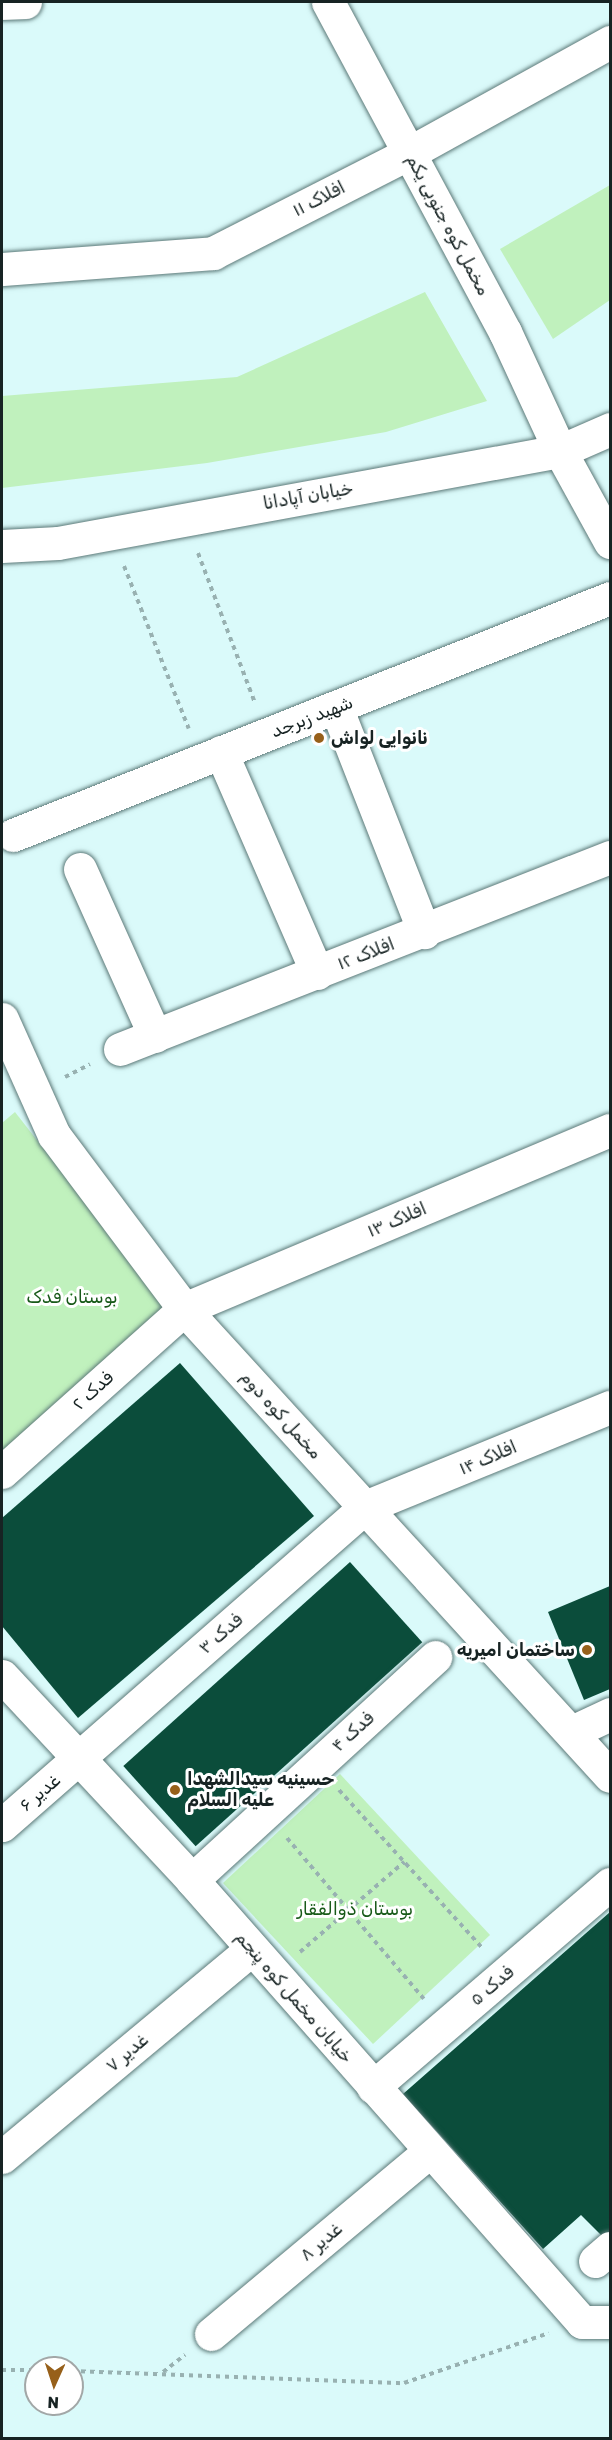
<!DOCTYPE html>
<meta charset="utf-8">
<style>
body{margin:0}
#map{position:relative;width:612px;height:2440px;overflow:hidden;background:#dafafa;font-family:Rubik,Vazirmatn,sans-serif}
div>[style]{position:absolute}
.green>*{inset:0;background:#c0f1bd;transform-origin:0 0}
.building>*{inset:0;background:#0b4d3b;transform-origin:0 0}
.path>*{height:4px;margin-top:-2px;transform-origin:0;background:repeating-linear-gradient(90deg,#98b1b1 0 4.5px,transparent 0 9px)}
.roads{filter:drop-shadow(0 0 2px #5c7978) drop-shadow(0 0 2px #5c7978)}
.minor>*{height:33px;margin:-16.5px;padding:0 16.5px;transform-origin:16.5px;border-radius:16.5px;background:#fff}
.dots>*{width:16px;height:16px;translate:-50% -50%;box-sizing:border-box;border:3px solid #fff;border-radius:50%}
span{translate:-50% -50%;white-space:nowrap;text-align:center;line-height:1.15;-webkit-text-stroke:6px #fff;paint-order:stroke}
.street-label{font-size:18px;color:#172323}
.poi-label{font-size:18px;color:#172323;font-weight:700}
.left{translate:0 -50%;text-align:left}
.right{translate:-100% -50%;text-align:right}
.park-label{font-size:18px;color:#185a19}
.frame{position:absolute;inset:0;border:3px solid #172323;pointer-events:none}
.north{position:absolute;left:24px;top:2356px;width:60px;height:60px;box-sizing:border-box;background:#fff;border:2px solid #a2a7a7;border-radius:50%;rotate:183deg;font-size:16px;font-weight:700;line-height:24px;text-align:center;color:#172323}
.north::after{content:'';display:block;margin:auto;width:21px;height:27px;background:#97601a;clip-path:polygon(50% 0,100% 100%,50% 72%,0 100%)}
</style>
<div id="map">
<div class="green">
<i style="clip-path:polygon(610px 185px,610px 300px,553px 339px,500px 249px)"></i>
<i style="clip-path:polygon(425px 292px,487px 401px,386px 432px,207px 463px,2px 488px,2px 396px,237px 377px)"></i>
<i style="clip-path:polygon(15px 1112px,167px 1307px,2px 1452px,2px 1123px)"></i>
<i style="left:340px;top:1774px;width:220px;height:160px;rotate:47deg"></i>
</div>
<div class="building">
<i style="clip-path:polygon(180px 1363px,314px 1516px,78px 1718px,2px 1626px,2px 1518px)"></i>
<i style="left:350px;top:1562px;width:108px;height:305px;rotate:48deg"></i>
<i style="clip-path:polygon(610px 1586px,610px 1689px,584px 1700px,548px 1612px)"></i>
<i style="clip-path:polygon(610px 1912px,610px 2244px,581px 2215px,543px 2249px,403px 2094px)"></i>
</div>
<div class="path">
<i style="left:198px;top:553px;width:160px;rotate:69.2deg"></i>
<i style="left:124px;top:566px;width:175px;rotate:68.3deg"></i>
<i style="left:65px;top:1077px;width:28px;rotate:-27deg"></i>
<i style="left:339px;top:1790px;width:215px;rotate:47.8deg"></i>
<i style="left:287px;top:1838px;width:211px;rotate:49.6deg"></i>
<i style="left:300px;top:1952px;width:138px;rotate:-40.9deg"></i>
<i style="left:2px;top:2370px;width:34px"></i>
<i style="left:72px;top:2371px;width:332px;rotate:2.1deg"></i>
<i style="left:404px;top:2383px;width:153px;rotate:-19deg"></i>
<i style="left:163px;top:2372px;width:28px;rotate:-38deg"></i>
</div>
<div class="roads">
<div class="minor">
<i style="left:328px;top:2px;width:374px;rotate:61.8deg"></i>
<i style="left:505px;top:332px;width:131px;rotate:65.2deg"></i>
<i style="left:560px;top:451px;width:104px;rotate:61.2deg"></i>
<i style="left:2px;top:3px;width:23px;rotate:-2deg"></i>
<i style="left:2px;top:269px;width:212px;rotate:-4.3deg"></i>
<i style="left:213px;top:253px;width:220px;rotate:-27deg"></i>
<i style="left:409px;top:153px;width:230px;rotate:-28.9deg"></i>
<i style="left:2px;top:546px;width:56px;rotate:-3.1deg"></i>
<i style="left:58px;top:543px;width:510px;rotate:-10.39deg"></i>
<i style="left:560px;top:451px;width:55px;rotate:-23.7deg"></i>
<i style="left:336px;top:707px;width:242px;rotate:68.6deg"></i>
<i style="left:221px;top:752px;width:241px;rotate:66.5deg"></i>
<i style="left:13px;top:835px;width:642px;rotate:-21.65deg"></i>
<i style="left:80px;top:869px;width:183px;rotate:65.8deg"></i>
<i style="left:2px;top:1019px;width:127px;rotate:65.9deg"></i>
<i style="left:54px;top:1135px;width:217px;rotate:53.2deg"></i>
<i style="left:184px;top:1309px;width:632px;rotate:47.63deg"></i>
<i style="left:120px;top:1049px;width:526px;rotate:-21.4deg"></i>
<i style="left:2px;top:1472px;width:244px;rotate:-41.8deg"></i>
<i style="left:184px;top:1309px;width:462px;rotate:-22.8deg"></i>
<i style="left:2px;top:1676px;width:279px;rotate:47deg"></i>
<i style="left:192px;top:1880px;width:589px;rotate:48.58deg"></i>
<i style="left:582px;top:2322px;width:28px"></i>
<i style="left:572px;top:1732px;width:42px;rotate:-25.3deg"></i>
<i style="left:2px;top:1825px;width:483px;rotate:-41.2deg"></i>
<i style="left:365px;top:1507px;width:265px;rotate:-22.2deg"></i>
<i style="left:192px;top:1880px;width:330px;rotate:-42.5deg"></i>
<i style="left:373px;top:2087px;width:312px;rotate:-40.6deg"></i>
<i style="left:2px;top:2157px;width:325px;rotate:-39.8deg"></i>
<i style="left:595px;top:2261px;width:20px;rotate:-41deg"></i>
<i style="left:211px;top:2334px;width:285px;rotate:-39.9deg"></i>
</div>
</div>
<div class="dots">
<i style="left:319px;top:738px;background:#97601a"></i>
<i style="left:587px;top:1650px;background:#97601a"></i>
<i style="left:175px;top:1790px;background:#97601a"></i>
</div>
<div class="street-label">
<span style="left:319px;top:199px;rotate:-27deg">افلاک ۱۱</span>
<span style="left:448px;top:225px;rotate:62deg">مخمل کوه جنوبی یکم</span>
<span style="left:308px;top:496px;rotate:-10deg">خیابان آپادانا</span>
<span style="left:312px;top:717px;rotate:-21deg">شهید زبرجد</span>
<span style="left:366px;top:954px;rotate:-21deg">افلاک ۱۲</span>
<span style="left:397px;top:1220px;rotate:-23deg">افلاک ۱۳</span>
<span style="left:93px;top:1391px;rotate:-42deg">فدک ۲</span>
<span style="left:281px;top:1415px;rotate:48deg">مخمل کوه دوم</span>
<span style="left:488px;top:1458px;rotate:-23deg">افلاک ۱۴</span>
<span style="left:221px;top:1634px;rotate:-41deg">فدک ۳</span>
<span style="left:353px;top:1732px;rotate:-42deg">فدک ۴</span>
<span style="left:40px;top:1793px;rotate:-40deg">غدیر ۶</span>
<span style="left:492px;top:1986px;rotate:-40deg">فدک ۵</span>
<span style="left:294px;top:1997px;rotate:49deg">خیابان مخمل کوه پنجم</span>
<span style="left:127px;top:2053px;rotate:-40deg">غدیر ۷</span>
<span style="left:321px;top:2242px;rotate:-40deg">غدیر ۸</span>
</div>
<div class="poi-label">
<span class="left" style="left:331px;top:738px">نانوایی لواش</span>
<span class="right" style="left:575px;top:1650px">ساختمان امیریه</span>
<span class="left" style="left:187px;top:1790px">حسینیه سیدالشهدا<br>علیه السلام</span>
</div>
<div class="park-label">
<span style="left:72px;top:1297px">بوستان فدک</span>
<span style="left:355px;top:1909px">بوستان ذوالفقار</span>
</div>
<div class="frame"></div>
<div class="north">N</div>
</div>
